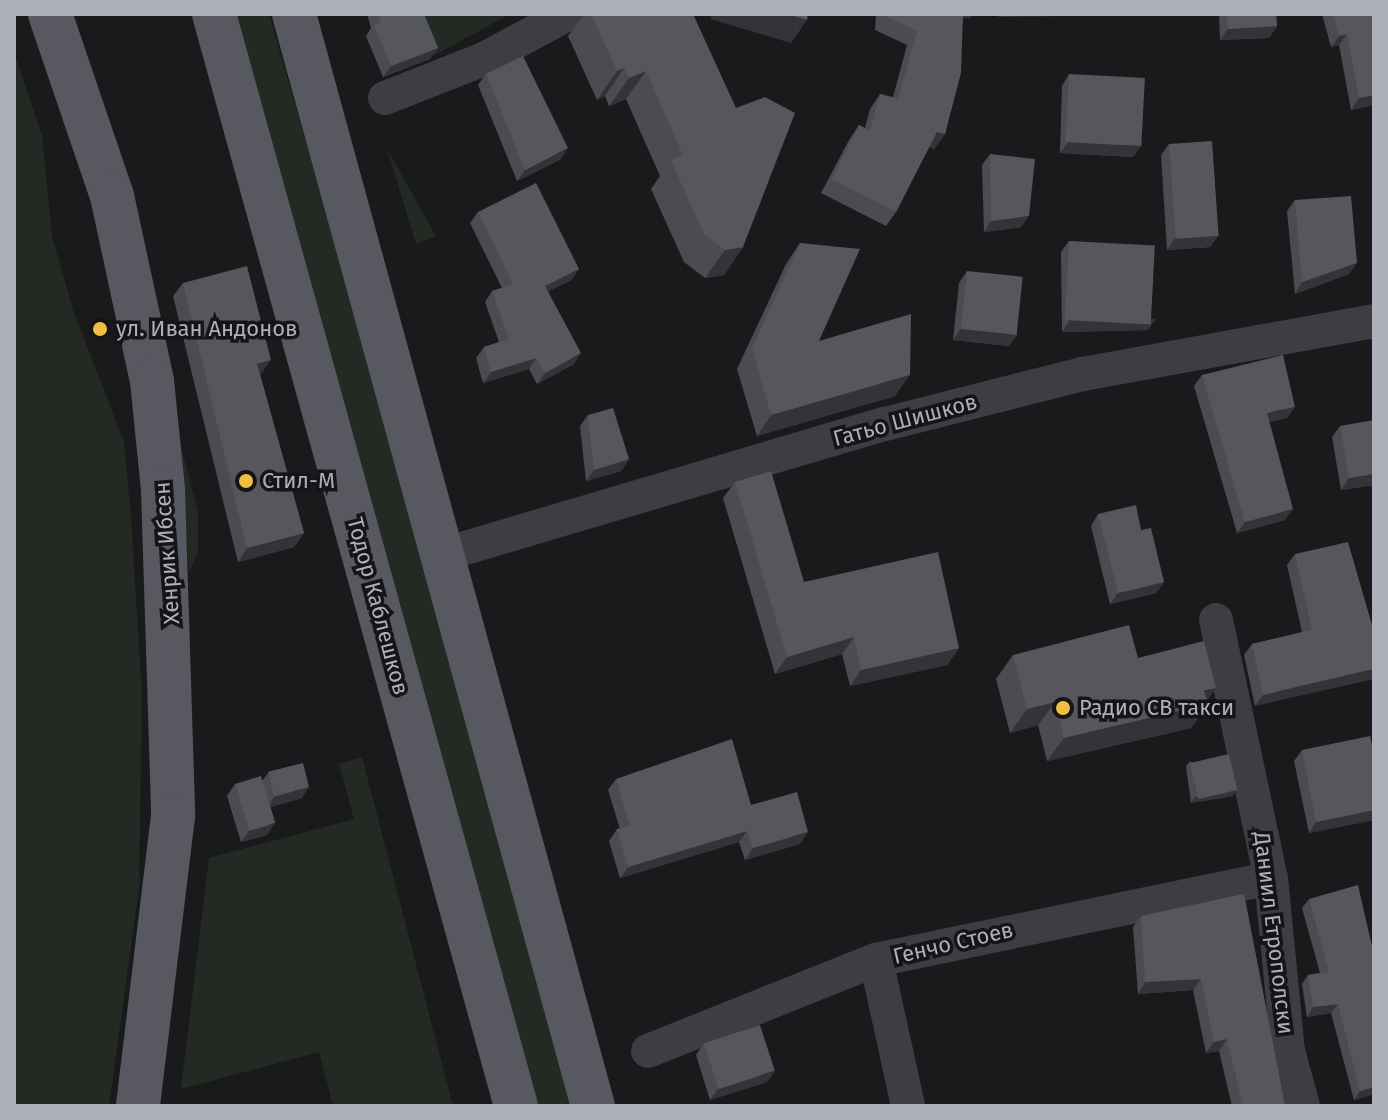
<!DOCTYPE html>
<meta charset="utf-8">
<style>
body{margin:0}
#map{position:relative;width:1388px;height:1120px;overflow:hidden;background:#1a1a1c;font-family:"Fira Sans",sans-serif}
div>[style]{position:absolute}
.green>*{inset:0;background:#222a23}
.minor>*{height:34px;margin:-17px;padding:0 17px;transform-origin:17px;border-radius:17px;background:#3d3d43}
.major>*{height:44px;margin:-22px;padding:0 22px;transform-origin:22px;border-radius:22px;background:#575860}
.wall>*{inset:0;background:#4b4c51}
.shaded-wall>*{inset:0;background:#333437}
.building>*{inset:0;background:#56575c;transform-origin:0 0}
.dots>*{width:22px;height:22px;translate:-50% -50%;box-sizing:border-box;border:4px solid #151517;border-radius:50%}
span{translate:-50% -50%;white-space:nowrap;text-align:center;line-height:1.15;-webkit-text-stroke:7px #151517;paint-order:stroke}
.poi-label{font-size:22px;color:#adb0bb}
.left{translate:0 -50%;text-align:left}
.street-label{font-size:22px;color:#adb0bb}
.frame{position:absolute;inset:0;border:16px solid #adb0bb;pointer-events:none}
</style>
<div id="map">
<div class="green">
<i style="clip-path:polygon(232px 14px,269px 14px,447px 633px,571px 1106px,533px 1106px)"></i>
<i style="clip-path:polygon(419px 14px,510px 14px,435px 55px)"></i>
<i style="clip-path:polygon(14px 52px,42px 135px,52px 236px,73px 310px,124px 442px,131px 517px,142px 695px,139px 888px,109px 1106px,14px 1106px)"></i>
<i style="clip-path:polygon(387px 149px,436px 236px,416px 244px)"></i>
<i style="clip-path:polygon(180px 443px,198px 512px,198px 552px,189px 573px)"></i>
<i style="clip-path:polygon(362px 757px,453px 1106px,333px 1106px,319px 1052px,181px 1089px,209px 858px,354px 819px,339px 764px)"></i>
</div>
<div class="minor">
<i style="left:385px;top:98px;width:106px;rotate:-21.5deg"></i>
<i style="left:484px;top:59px;width:95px;rotate:-28.2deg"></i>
<i style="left:445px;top:554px;width:459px;rotate:-16.5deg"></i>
<i style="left:885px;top:424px;width:204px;rotate:-14.2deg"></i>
<i style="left:1083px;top:374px;width:296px;rotate:-10.3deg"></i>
<i style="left:1216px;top:620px;width:264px;rotate:78deg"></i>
<i style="left:1271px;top:878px;width:174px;rotate:84.4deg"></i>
<i style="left:1288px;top:1051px;width:57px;rotate:74.7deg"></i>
<i style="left:876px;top:960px;width:149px;rotate:77.6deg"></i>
<i style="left:648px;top:1051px;width:245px;rotate:-21.8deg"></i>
<i style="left:876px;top:960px;width:403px;rotate:-11.7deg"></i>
</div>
<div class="major">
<i style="left:50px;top:14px;width:192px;rotate:71.2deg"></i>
<i style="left:112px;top:196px;width:189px;rotate:77.8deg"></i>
<i style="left:152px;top:381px;width:110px;rotate:84.2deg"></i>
<i style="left:163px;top:490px;width:326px;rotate:88.2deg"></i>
<i style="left:173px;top:816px;width:292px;rotate:96.9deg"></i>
<i style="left:214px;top:14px;width:1133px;rotate:74.54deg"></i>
<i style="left:294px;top:14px;width:1132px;rotate:74.69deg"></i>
</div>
<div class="wall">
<i style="clip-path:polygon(367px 14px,424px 14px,438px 48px,430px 59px,383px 77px,366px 36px,371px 28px)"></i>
<i style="clip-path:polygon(584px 14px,693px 14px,743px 247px,724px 275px,705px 278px,684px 262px,651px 189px,660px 176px,626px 99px,609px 106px,605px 96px,597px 100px,568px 36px)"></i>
<i style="clip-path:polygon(876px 14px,972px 14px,970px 18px,963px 18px,945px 134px,934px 149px,929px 147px,896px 212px,886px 226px,821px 193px,849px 140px,859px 125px,865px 128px,870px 109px,880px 94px,893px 97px,907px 45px,875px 30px)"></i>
<i style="clip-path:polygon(1219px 14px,1276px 14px,1277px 26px,1269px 38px,1220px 40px)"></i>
<i style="clip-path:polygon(1322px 14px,1374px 14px,1374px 105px,1351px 110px,1339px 45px,1331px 47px)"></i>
<i style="clip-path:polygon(486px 74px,561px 159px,517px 181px,478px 85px)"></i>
<i style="clip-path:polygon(1069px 74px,1133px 157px,1060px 153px,1062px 86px)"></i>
<i style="clip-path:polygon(1169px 144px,1218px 236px,1210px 247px,1167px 250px,1161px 155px)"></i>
<i style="clip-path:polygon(990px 154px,1021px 227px,984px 232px,982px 165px)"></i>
<i style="clip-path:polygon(1295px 200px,1349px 274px,1295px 294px,1287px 211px)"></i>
<i style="clip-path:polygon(478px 212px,579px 269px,571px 280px,548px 291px,574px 364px,537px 384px,529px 369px,483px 383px,476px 358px,484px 347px,499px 342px,485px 302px,492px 291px,502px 288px,470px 223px)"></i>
<i style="clip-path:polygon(1069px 241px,1148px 330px,1062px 332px,1061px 252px)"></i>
<i style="clip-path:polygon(800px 243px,819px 341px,895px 396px,757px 436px,737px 369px,786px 264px)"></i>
<i style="clip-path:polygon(967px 271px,1017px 335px,1009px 346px,953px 340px,959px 283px)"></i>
<i style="clip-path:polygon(183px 283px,261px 374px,260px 374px,304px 533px,294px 547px,238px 562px,173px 296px)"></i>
<i style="clip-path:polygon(1202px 375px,1287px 418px,1269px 422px,1285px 520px,1237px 533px,1194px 386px)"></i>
<i style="clip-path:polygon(588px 415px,629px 459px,621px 471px,586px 481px,580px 426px)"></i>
<i style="clip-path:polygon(1340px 426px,1374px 485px,1341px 490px,1332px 437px)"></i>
<i style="clip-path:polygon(735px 482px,804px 582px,959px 648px,947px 665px,850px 686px,842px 654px,775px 674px,723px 498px)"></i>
<i style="clip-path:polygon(1098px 514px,1141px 530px,1164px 582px,1156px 593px,1110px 604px,1091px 526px)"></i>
<i style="clip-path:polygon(1295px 554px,1374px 632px,1255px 706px,1244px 655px,1252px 644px,1302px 632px,1287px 565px)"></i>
<i style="clip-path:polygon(1013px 655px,1138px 658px,1207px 701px,1208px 704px,1191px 728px,1047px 761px,1038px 725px,1010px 733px,996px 679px)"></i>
<i style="clip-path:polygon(1302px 750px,1374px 755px,1374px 820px,1309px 833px,1294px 761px)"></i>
<i style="clip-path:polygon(1190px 761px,1233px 796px,1191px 803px,1186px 766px)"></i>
<i style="clip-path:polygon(268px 773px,302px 798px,270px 807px,267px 835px,241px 842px,227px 796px,235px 784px,262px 781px)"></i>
<i style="clip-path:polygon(616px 779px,751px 805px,800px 844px,745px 860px,739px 842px,620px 878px,609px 841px,617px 829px,620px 829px,608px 790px)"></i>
<i style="clip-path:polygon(1244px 894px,1285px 1106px,1232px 1106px,1219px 1051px,1206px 1053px,1193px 990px,1138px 994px,1133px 927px,1141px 916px)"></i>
<i style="clip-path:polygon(1309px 899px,1374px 1094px,1354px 1100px,1331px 1013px,1307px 1017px,1302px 984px,1308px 975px,1320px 973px,1302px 908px)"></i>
<i style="clip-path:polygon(704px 1043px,767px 1082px,710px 1100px,696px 1055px)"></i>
</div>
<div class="shaded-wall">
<i style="clip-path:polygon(713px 14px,786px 14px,807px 20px,791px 43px,710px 19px)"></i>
<i style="clip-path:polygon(956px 14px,972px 14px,970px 18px,953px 18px)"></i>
<i style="clip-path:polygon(1000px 14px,1074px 14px,1072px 16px,998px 17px)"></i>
<i style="clip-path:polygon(1277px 26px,1269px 38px,1220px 40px,1228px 29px)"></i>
<i style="clip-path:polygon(1347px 34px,1339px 45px,1331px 47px,1339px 36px)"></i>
<i style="clip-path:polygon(438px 48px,430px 59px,383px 77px,391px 66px)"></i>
<i style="clip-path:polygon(624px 68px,605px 96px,597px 100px,617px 71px)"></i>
<i style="clip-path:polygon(646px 71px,626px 99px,609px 106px,629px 78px)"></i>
<i style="clip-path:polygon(1374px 95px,1374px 105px,1351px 110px,1359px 98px)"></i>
<i style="clip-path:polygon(937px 132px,945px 134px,934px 149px,926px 146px)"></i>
<i style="clip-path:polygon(1068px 142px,1141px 146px,1133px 157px,1060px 153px)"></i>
<i style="clip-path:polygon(568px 148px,561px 159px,517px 181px,525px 170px)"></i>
<i style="clip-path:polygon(1029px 216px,1021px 227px,984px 232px,991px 221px)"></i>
<i style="clip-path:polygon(1218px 236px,1210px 247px,1167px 250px,1175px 238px)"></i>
<i style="clip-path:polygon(743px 247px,724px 275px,705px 278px,725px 250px)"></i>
<i style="clip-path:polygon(1357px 263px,1349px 274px,1295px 294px,1302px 282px)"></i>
<i style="clip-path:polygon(579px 269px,571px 280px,538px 297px,545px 286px)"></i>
<i style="clip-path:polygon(1156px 319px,1148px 330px,1062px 332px,1070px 320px)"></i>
<i style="clip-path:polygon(961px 329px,1017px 335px,1009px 346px,953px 340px)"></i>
<i style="clip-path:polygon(581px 353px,574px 364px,537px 384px,545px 373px)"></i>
<i style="clip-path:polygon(536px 358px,529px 369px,483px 383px,491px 372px)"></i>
<i style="clip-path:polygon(271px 360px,261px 374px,248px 377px,257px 364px)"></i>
<i style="clip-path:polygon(910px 375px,895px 396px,757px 436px,771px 415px)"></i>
<i style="clip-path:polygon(1295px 407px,1287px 418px,1259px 425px,1267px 413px)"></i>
<i style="clip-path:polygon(629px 459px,621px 471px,586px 481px,594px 470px)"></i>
<i style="clip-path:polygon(1374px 474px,1374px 485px,1341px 490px,1349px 478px)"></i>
<i style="clip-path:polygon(1293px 509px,1285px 520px,1237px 533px,1245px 522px)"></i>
<i style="clip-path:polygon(304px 533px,294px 547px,238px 562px,247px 548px)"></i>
<i style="clip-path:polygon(1164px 582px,1156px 593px,1110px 604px,1118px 593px)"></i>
<i style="clip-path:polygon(854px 637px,842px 654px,775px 674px,787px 657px)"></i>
<i style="clip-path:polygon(959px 648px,947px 665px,850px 686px,861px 670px)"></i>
<i style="clip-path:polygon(1374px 669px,1374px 679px,1255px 706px,1263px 695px)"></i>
<i style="clip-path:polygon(1216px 688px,1204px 705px,1208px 704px,1191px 728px,1047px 761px,1064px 738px)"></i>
<i style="clip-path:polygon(1055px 702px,1038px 725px,1010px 733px,1027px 709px)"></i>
<i style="clip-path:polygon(309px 787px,302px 798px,267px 808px,274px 797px)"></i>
<i style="clip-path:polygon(1237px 790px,1233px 796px,1191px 803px,1195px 797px)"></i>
<i style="clip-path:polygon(1374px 810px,1374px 820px,1309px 833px,1316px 822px)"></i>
<i style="clip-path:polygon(275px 823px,267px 835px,241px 842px,249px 831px)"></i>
<i style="clip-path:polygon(747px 831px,739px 842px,620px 878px,628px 867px)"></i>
<i style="clip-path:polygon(808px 832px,800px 844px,745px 860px,753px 848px)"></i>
<i style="clip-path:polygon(1201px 979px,1193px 990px,1138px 994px,1145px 982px)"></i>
<i style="clip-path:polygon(1338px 1004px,1331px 1013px,1307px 1017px,1313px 1007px)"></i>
<i style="clip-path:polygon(1227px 1039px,1219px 1051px,1206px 1053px,1214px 1042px)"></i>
<i style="clip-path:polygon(775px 1071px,767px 1082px,710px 1100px,718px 1089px)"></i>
<i style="clip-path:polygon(1374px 1087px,1374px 1094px,1354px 1100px,1360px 1091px)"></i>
</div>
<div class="building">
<i style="clip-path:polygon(378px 14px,424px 14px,438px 48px,391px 66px,374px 25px,381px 22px)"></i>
<i style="clip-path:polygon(591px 14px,693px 14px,736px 108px,765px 97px,795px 113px,743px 247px,725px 250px,704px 234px,671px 160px,683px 155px,646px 71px,629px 78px,624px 68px,617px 71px)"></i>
<i style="clip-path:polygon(786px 14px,808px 14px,807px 20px)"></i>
<i style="clip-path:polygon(886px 14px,963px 14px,961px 73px,945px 134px,937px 132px,896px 212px,832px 179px,859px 125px,870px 131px,880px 94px,898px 99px,917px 31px,885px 16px)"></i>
<i style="clip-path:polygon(1227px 14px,1276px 14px,1277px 26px,1228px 29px)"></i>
<i style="clip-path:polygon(1333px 14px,1374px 14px,1374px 95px,1359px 98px,1347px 34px,1339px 36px)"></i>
<i style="clip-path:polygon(523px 56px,568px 148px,525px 170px,486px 74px)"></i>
<i style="left:1069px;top:74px;width:76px;height:68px;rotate:3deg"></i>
<i style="left:1212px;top:141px;width:95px;height:43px;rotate:86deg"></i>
<i style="clip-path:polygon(990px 154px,1035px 159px,1029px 216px,991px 221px)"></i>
<i style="clip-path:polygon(536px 183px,579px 269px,545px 286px,581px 353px,545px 373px,536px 358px,491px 372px,484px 347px,509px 339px,492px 291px,513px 284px,478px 212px)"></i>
<i style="clip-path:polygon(1351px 196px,1357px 263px,1302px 282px,1295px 200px)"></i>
<i style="left:1069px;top:241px;width:86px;height:79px;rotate:3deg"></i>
<i style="clip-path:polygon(800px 243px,860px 249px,819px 341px,911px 314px,910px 375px,771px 415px,752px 348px)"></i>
<i style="clip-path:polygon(247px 266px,271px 360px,257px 364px,304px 533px,247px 548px,183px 283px)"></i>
<i style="left:967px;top:271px;width:56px;height:58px;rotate:6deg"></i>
<i style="clip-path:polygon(1283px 355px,1295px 407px,1267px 413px,1293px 509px,1245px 522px,1202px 375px)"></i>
<i style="clip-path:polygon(613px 408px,629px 459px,594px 470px,588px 415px)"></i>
<i style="clip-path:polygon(1374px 420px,1374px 474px,1349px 478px,1340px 426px)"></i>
<i style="clip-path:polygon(771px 471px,804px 582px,938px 552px,959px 648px,861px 670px,854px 637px,787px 657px,735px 482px)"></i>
<i style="clip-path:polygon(1136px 505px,1141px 530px,1151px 528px,1164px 582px,1118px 593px,1098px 514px)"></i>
<i style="clip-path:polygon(1348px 542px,1374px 632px,1374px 669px,1263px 695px,1252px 644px,1312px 630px,1295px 554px)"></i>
<i style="clip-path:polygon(1129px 625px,1138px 658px,1204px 641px,1216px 688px,1204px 691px,1208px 704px,1064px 738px,1055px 702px,1027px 709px,1013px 655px)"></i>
<i style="clip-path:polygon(1370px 736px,1374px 755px,1374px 810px,1316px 822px,1302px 750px)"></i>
<i style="clip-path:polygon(732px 739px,751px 805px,797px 792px,808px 832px,753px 848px,747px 831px,628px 867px,617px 829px,630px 826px,616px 779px)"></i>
<i style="left:1229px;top:754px;width:37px;height:40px;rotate:77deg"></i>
<i style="left:303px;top:763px;width:25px;height:36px;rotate:76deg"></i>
<i style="left:261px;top:776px;width:49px;height:27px;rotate:73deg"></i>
<i style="clip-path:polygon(1358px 885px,1374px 955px,1374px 1087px,1360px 1091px,1338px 1004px,1313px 1007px,1308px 975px,1329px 972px,1309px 899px)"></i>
<i style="clip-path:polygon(1244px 894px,1285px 1106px,1243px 1106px,1227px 1039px,1214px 1042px,1201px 979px,1145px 982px,1141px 916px)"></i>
<i style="left:760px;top:1025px;width:48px;height:59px;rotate:72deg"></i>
</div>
<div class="dots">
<i style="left:100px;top:329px;background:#eec040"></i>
<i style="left:246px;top:481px;background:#eec040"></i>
<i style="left:1063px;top:708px;background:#eec040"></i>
</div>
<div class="poi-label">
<span class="left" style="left:116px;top:329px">ул. Иван Андонов</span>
<span class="left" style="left:262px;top:481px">Стил-М</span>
<span class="left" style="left:1079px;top:708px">Радио СВ такси</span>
</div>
<div class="street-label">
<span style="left:905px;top:420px;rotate:-15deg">Гатьо Шишков</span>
<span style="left:167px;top:553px;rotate:-94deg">Хенрик Ибсен</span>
<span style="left:378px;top:606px;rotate:75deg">Тодор Каблешков</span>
<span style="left:1274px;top:933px;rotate:83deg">Даниил Етрополски</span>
<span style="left:953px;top:943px;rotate:-13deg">Генчо Стоев</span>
</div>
<div class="frame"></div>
</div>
